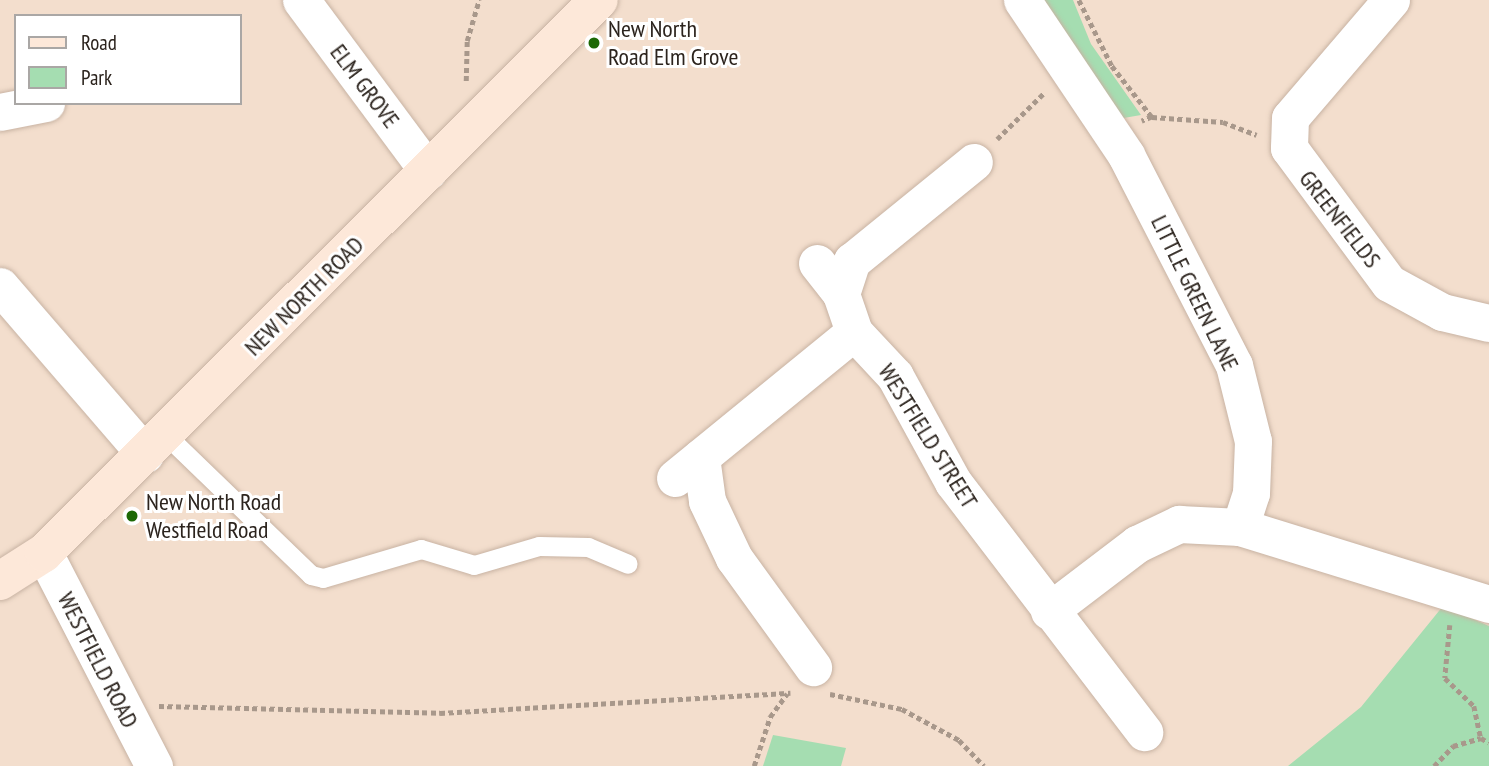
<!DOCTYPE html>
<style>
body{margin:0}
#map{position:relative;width:1489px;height:766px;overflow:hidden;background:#f3decd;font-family:"PT Sans Narrow",sans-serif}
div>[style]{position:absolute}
.green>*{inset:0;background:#a5ddb1}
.path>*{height:4.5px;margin-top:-2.25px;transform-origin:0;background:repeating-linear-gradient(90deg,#a8988b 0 5px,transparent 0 8.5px)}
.roads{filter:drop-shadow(0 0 2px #c8b3a3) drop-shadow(0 0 2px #c8b3a3)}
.lane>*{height:19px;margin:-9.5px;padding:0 9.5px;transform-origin:9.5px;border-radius:9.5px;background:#fff}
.street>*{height:37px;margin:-18.5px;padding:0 18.5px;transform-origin:18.5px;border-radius:18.5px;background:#fff}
.secondary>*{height:38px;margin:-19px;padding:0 19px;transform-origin:19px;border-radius:19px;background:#fde8d9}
.dots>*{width:19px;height:19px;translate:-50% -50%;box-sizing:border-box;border:4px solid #fff;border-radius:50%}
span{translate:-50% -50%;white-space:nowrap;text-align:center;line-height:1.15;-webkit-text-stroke:6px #fff;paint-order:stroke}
.poi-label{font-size:24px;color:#2b231d}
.left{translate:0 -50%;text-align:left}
.street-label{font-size:24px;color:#2b231d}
.legend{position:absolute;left:14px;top:14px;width:228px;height:91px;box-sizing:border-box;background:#fff;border:2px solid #aaa7a5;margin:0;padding:9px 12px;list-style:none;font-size:21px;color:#2b231d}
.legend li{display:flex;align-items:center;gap:14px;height:35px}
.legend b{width:35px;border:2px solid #aaa7a5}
</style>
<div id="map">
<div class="green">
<i style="clip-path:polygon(1040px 0,1073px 0,1091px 44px,1141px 115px,1118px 119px)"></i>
<i style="clip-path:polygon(1443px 606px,1489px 626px,1489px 766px,1288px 766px,1361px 707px)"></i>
<i style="clip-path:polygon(773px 735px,846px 748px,841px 766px,763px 766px)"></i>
</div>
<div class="path">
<i style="left:1079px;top:0;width:74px;rotate:63.4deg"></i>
<i style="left:1112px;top:66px;width:65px;rotate:51.9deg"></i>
<i style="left:1152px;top:117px;width:11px;rotate:158deg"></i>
<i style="left:466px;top:81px;width:40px;rotate:-88.6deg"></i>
<i style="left:467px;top:41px;width:43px;rotate:-73.7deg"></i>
<i style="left:1152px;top:117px;width:71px;rotate:4deg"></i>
<i style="left:1223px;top:122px;width:36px;rotate:21deg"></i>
<i style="left:997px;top:139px;width:67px;rotate:-44.4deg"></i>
<i style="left:1450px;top:625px;width:53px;rotate:95.4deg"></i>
<i style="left:1445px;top:678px;width:40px;rotate:44deg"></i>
<i style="left:1474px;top:706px;width:33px;rotate:78deg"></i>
<i style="left:830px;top:694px;width:74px;rotate:11.8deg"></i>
<i style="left:902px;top:709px;width:65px;rotate:28.5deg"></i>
<i style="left:959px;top:740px;width:36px;rotate:46deg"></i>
<i style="left:159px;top:706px;width:281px;rotate:1.4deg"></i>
<i style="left:440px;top:713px;width:351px;rotate:-3.3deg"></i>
<i style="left:754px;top:766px;width:52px;rotate:-71.9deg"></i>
<i style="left:770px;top:717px;width:29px;rotate:-54deg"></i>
<i style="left:1434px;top:766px;width:28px;rotate:-46deg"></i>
<i style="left:1453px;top:746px;width:29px;rotate:-16deg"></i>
<i style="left:1481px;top:738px;width:9px;rotate:32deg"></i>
</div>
<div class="roads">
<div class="lane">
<i style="left:165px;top:434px;width:203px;rotate:44deg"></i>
<i style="left:311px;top:575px;width:12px;rotate:14deg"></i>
<i style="left:323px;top:578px;width:102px;rotate:-16.5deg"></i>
<i style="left:421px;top:549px;width:55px;rotate:16.8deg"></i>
<i style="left:474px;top:565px;width:68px;rotate:-16.3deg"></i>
<i style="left:539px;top:546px;width:49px;rotate:1.2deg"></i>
<i style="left:588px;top:547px;width:43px;rotate:23deg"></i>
</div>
<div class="street">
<i style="left:301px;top:0;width:213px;rotate:53.4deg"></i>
<i style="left:1022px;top:0;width:187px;rotate:56.1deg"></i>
<i style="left:1126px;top:155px;width:236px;rotate:62.8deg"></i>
<i style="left:1234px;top:365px;width:78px;rotate:76deg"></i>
<i style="left:1253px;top:441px;width:52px;rotate:92.2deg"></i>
<i style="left:1251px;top:493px;width:36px;rotate:108deg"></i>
<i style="left:1391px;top:0;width:155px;rotate:130.6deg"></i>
<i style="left:1290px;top:118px;width:30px;rotate:92deg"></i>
<i style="left:1289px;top:148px;width:168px;rotate:53.5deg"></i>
<i style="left:1389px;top:283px;width:60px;rotate:28.7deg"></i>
<i style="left:1442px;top:312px;width:48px;rotate:13.2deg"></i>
<i style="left:0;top:112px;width:47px;rotate:-11.1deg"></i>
<i style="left:817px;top:263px;width:39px;rotate:52deg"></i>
<i style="left:841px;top:294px;width:40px;rotate:71.1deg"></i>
<i style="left:854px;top:332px;width:60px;rotate:47deg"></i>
<i style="left:895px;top:376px;width:121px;rotate:61.3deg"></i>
<i style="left:953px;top:482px;width:315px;rotate:52.6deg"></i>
<i style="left:0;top:286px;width:222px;rotate:49.2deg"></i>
<i style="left:841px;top:294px;width:35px;rotate:-72deg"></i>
<i style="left:852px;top:261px;width:157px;rotate:-39.1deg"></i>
<i style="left:701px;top:457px;width:44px;rotate:82.2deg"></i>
<i style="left:707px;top:501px;width:63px;rotate:64.7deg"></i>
<i style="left:734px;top:558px;width:135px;rotate:54.1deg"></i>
<i style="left:675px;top:478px;width:231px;rotate:-39.2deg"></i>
<i style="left:44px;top:553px;width:240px;rotate:62.7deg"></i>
<i style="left:1049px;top:611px;width:111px;rotate:-37.3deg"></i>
<i style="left:1137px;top:544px;width:47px;rotate:-25.5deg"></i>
<i style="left:1179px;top:524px;width:61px;rotate:2.8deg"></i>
<i style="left:1240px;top:527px;width:261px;rotate:17.2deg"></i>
</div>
<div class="secondary">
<i style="left:0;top:581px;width:52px;rotate:-32.5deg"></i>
<i style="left:44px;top:553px;width:783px;rotate:-44.9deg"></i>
</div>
</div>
<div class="dots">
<i style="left:594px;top:43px;background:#1c6805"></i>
<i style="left:132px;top:516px;background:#1c6805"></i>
</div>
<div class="poi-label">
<span class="left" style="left:608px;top:43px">New North<br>Road Elm Grove</span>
<span class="left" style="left:146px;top:516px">New North Road<br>Westfield Road</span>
</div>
<div class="street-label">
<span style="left:365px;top:86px;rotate:53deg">ELM GROVE</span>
<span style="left:1340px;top:219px;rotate:52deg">GREENFIELDS</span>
<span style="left:1195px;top:293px;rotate:64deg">LITTLE GREEN LANE</span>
<span style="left:304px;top:296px;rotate:-45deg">NEW NORTH ROAD</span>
<span style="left:928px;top:436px;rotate:58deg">WESTFIELD STREET</span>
<span style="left:98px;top:660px;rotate:63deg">WESTFIELD ROAD</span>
</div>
<ul class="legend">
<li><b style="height:9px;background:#fde8d9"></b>Road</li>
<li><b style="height:19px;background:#a5ddb1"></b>Park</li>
</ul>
</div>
